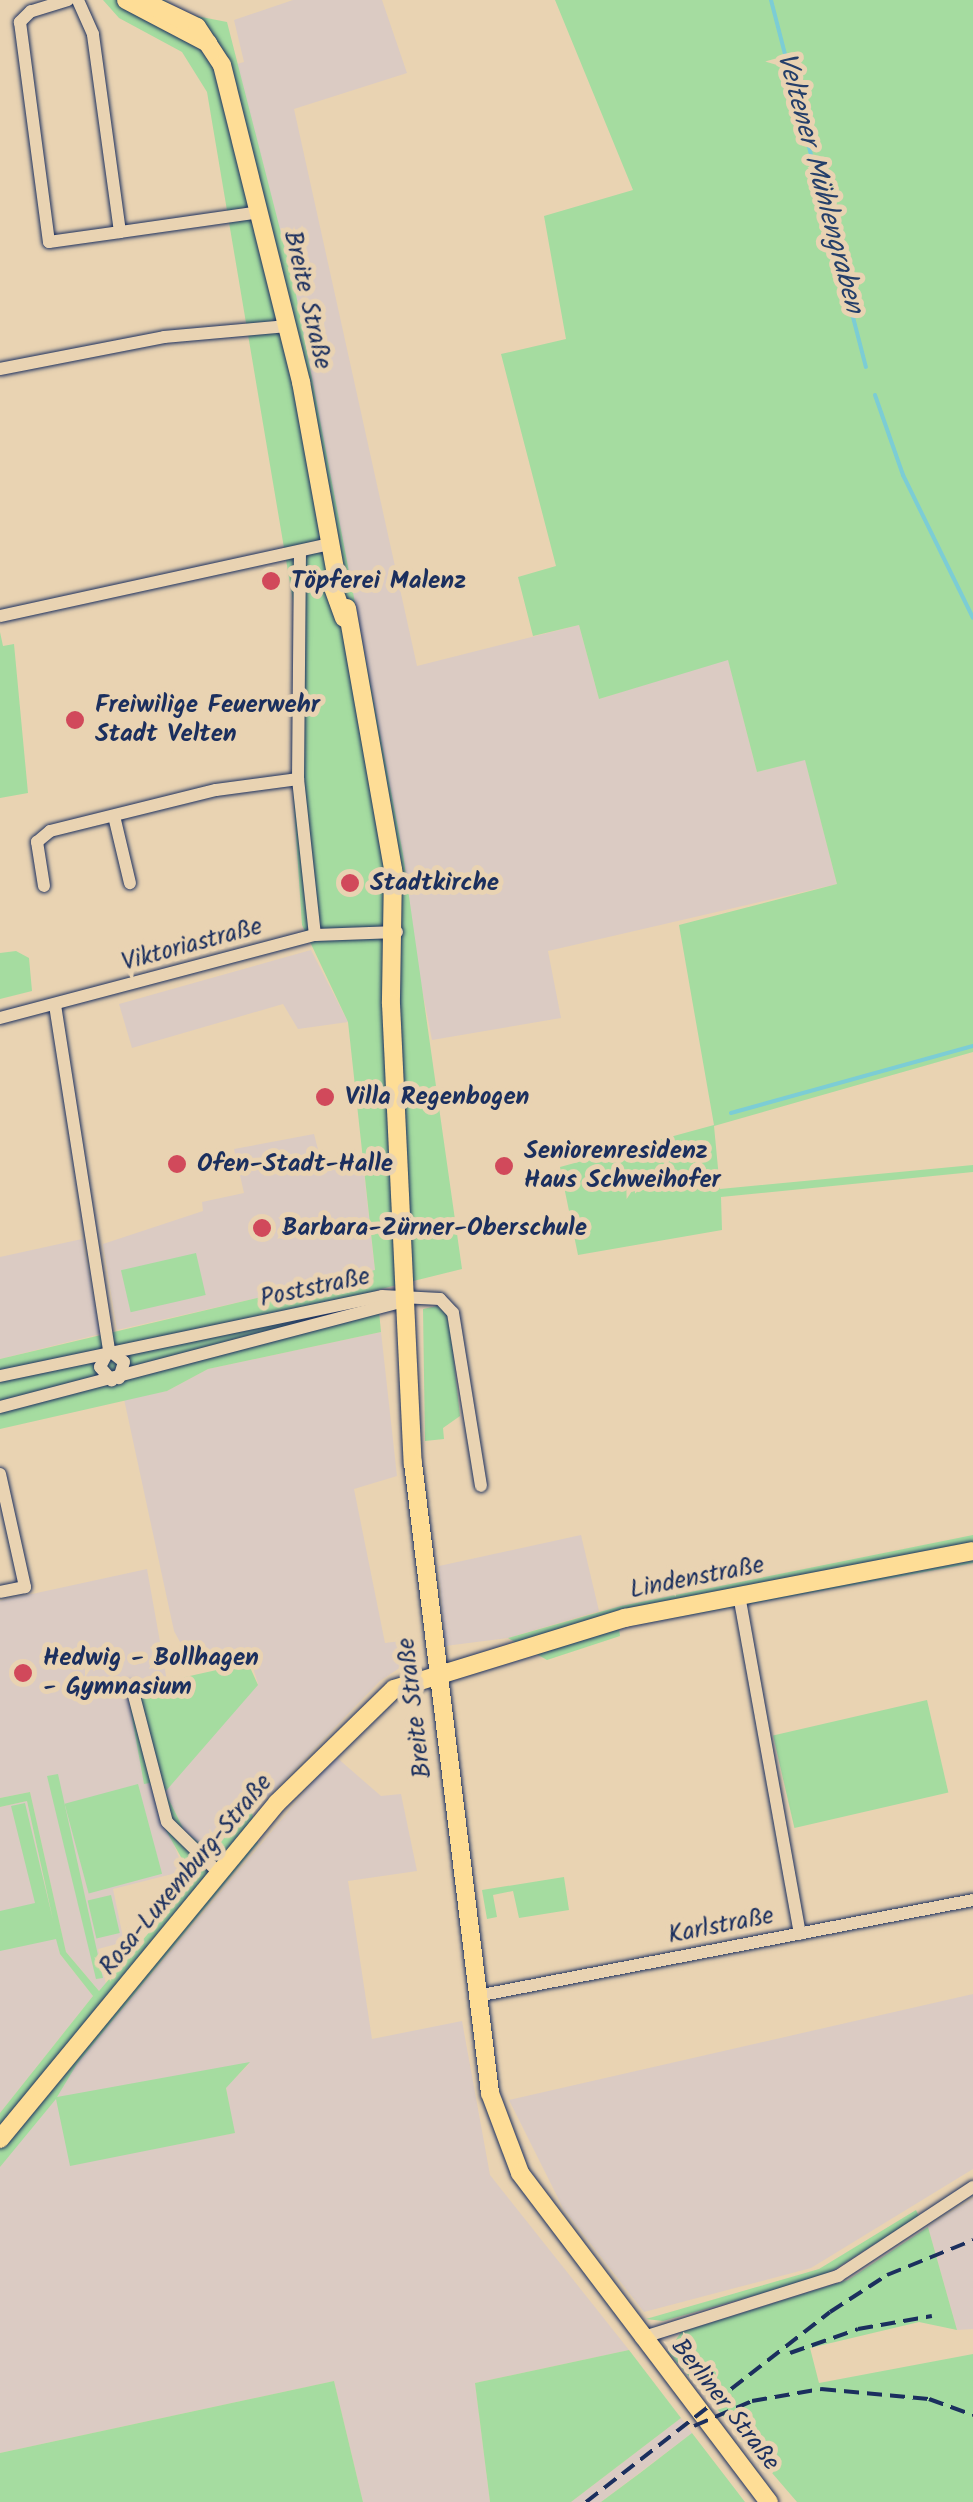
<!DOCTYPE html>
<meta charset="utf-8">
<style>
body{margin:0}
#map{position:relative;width:973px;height:2502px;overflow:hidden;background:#e9d3b2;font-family:Kalam,sans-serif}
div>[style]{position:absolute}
.built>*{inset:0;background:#dbcbc3}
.green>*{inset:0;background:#a5dca0;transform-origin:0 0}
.stream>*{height:4px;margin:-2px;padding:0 2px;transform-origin:2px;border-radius:2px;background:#7ccdd5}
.roads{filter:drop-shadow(0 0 2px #1b2f5e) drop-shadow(0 0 2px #1b2f5e)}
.minor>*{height:12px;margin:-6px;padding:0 6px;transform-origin:6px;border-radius:6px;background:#e9d3b2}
.major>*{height:18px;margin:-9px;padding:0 9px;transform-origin:9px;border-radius:9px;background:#fedd96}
.rail>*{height:4px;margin-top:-2px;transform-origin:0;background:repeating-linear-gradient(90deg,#1b2f5e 0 15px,transparent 0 23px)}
.dots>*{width:28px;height:28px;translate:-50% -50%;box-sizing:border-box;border:5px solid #e9d3b2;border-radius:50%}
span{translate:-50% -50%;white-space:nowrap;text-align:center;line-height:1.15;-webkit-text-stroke:10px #e9d3b2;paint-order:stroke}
.street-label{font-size:25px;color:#1b2f5e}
.poi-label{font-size:25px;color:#1b2f5e;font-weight:700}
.left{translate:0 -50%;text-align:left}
.water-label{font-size:28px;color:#253f6a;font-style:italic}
</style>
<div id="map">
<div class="built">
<i style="clip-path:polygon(293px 0,382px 0,407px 73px,294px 109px,417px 666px,579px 625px,599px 699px,728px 659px,757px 772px,805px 759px,837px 884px,548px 951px,561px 1018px,432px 1040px,407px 914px,403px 854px,237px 64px,244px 62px,234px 20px)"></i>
<i style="clip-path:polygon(311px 950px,348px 1022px,298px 1029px,283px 1004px,132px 1048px,119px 1004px)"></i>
<i style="clip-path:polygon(314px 1134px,323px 1169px,363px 1163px,375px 1271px,117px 1330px,103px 1244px,203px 1211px,202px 1202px,244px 1193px,234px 1149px)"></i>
<i style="clip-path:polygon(82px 1239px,100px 1334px,0 1359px,0 1257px)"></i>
<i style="clip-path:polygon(381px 1332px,397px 1476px,354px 1489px,385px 1643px,417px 1639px,419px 1655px,380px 1681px,211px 1854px,184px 1830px,165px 1791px,258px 1684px,251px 1661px,180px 1642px,174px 1631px,124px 1399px,167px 1391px,208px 1369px)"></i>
<i style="clip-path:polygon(581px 1535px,599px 1611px,508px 1638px,445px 1646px,439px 1566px)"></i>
<i style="clip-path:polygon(147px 1569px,167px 1681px,128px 1690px,144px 1783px,150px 1782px,184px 1871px,113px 1889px,124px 1942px,98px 1949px,106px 1984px,99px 1991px,66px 1952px,30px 1792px,0 1798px,0 1601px)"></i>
<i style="clip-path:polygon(evenodd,335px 1756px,381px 1796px,401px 1794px,417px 1871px,348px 1881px,372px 2039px,462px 2021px,490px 2175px,629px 2350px,475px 2383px,490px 2502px,363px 2502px,334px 2381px,0 2453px,0 2167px,77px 2064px,335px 1756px,249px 2064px,226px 2087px,234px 2133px,70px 2165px,249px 2064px)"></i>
<i style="clip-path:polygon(27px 1801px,60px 1954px,93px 1996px,0 2113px,0 1807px)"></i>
<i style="clip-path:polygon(973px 1994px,973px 2169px,811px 2268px,644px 2312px,563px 2208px,509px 2100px)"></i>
<i style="clip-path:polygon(973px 2199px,973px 2329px,957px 2330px,928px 2227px)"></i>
<i style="clip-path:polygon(681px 2418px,692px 2433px,601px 2502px,571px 2502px)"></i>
</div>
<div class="green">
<i style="clip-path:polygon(103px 0,164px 0,186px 14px,227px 22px,294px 284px,403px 854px,462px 1269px,377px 1290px,381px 1332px,208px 1369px,167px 1391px,0 1429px,0 1359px,375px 1270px,348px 1022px,302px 925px,292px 776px,295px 613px,207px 92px,182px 52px,119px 18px)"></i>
<i style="clip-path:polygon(555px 0,973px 0,973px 1052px,714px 1126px,720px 1189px,973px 1165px,973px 1172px,721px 1197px,722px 1230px,578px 1255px,560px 1167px,714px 1125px,679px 925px,837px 884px,805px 760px,757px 772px,728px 660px,599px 699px,579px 625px,533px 636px,518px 577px,556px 566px,501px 354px,566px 339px,544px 216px,633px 190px)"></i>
<i style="clip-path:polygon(0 632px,3px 646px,14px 644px,28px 793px,0 798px)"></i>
<i style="clip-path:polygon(16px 951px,29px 958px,32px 991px,0 999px,0 953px)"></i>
<i style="left:196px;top:1253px;width:43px;height:77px;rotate:77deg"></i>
<i style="clip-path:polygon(437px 1306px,449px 1316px,460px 1416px,443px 1428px,444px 1439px,425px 1441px,423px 1309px)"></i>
<i style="clip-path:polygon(973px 1535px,973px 1563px,619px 1628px,620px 1636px,547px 1660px,508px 1638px,621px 1606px)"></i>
<i style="clip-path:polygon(248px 1663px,258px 1685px,165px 1792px,184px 1830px,211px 1853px,251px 1807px,258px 1843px,77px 2064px,57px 2097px,250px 2062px,226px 2088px,235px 2133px,70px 2166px,56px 2099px,0 2167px,0 2113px,93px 1996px,60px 1954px,56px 1939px,0 1951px,0 1911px,35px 1903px,11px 1806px,25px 1803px,53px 1920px,27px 1801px,0 1807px,0 1798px,30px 1792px,66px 1952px,99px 1991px,194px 1880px,164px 1827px,150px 1783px,144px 1784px,127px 1690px)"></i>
<i style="left:927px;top:1700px;width:95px;height:158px;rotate:77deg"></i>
<i style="clip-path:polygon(58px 1774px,103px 1978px,96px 1979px,47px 1776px)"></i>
<i style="left:138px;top:1784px;width:93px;height:76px;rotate:75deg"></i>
<i style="clip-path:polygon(564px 1877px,569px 1910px,519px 1918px,513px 1891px,493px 1895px,497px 1917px,487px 1919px,482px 1890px)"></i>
<i style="left:111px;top:1895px;width:39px;height:24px;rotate:77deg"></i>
<i style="clip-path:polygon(916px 2210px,919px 2216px,824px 2276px,663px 2321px,646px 2319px,819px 2269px)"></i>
<i style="clip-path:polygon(928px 2227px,957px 2330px,919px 2322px,810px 2348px,819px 2383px,973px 2354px,973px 2502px,797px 2502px,668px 2352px,681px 2332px,848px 2280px)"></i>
<i style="clip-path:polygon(629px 2350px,681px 2418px,571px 2502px,490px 2502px,475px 2383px)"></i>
<i style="clip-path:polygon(334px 2381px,363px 2502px,0 2502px,0 2453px)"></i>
<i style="clip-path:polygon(692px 2433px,745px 2502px,601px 2502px,640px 2473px)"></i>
</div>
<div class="stream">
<i style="left:771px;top:0;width:379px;rotate:75.5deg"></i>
<i style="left:875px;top:395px;width:85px;rotate:70.7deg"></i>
<i style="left:903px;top:475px;width:159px;rotate:63.9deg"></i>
<i style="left:731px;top:1113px;width:251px;rotate:-15.5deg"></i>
</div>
<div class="roads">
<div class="minor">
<i style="left:68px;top:0;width:39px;rotate:163deg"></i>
<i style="left:31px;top:11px;width:16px;rotate:135deg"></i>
<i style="left:20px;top:22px;width:222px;rotate:82.5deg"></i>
<i style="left:49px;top:242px;width:72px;rotate:-8deg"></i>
<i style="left:120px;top:232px;width:200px;rotate:-97.8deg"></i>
<i style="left:93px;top:34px;width:37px;rotate:-114deg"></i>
<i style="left:120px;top:232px;width:141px;rotate:-8.1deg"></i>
<i style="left:0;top:369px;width:167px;rotate:-11deg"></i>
<i style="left:164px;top:337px;width:124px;rotate:-5.1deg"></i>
<i style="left:300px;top:551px;width:228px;rotate:90.5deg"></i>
<i style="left:298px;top:779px;width:157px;rotate:83.8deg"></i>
<i style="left:0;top:616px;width:338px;rotate:-12.3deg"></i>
<i style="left:114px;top:816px;width:69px;rotate:76.6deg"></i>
<i style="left:44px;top:886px;width:45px;rotate:-99deg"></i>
<i style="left:37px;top:842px;width:17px;rotate:-40deg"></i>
<i style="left:50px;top:831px;width:171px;rotate:-13.9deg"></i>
<i style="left:216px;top:790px;width:83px;rotate:-7.6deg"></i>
<i style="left:55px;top:1005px;width:349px;rotate:81.1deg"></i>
<i style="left:0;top:1018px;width:326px;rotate:-14.8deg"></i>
<i style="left:315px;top:935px;width:82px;rotate:-2.1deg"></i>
<i style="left:109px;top:1350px;width:19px;rotate:118deg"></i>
<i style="left:100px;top:1367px;width:18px;rotate:49deg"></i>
<i style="left:109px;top:1350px;width:19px;rotate:39deg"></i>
<i style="left:124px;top:1362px;width:17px;rotate:107deg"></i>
<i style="left:0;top:1376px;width:390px;rotate:-11.8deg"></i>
<i style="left:382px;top:1296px;width:58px;rotate:3deg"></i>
<i style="left:440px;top:1299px;width:19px;rotate:47deg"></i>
<i style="left:453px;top:1313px;width:175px;rotate:80.8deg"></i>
<i style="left:0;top:1407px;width:417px;rotate:-14.7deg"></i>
<i style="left:0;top:1474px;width:116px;rotate:77.5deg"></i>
<i style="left:25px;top:1587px;width:25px;rotate:169deg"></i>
<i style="left:739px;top:1595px;width:344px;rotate:79.8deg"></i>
<i style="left:132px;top:1688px;width:138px;rotate:75.4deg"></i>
<i style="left:167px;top:1822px;width:73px;rotate:44.4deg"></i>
<i style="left:477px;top:1996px;width:505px;rotate:-10.95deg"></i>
<i style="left:641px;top:2338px;width:207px;rotate:-17.5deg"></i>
<i style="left:838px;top:2276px;width:162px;rotate:-33.4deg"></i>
</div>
<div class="major">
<i style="left:126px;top:0;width:93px;rotate:27.7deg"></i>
<i style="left:141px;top:0;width:62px;rotate:25.7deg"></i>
<i style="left:197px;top:27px;width:45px;rotate:56.7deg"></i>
<i style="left:222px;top:65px;width:327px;rotate:76deg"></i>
<i style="left:301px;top:382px;width:196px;rotate:79.7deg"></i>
<i style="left:336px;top:575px;width:11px;rotate:112deg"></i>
<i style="left:332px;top:585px;width:35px;rotate:70deg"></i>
<i style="left:347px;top:608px;width:277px;rotate:80deg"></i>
<i style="left:393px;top:870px;width:134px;rotate:90.9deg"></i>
<i style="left:391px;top:1004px;width:460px;rotate:87.3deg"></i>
<i style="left:413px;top:1463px;width:635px;rotate:83.03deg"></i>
<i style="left:490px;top:2093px;width:85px;rotate:69.4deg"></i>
<i style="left:520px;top:2173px;width:413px;rotate:52.9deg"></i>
<i style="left:0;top:2139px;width:435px;rotate:-50.5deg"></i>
<i style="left:277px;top:1803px;width:163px;rotate:-44.3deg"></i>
<i style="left:394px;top:1689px;width:242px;rotate:-17.1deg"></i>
<i style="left:625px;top:1618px;width:354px;rotate:-10.9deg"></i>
</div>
</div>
<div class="rail">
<i style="left:790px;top:2353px;width:72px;rotate:-19.4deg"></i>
<i style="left:858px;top:2329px;width:75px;rotate:-10deg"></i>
<i style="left:694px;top:2426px;width:63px;rotate:-23.3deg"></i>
<i style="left:752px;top:2401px;width:70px;rotate:-9.9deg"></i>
<i style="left:821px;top:2389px;width:108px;rotate:5.3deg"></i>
<i style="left:929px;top:2399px;width:47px;rotate:20deg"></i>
<i style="left:586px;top:2502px;width:309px;rotate:-37.9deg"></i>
<i style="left:830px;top:2312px;width:68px;rotate:-33deg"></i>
<i style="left:887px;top:2275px;width:93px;rotate:-22.1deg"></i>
</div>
<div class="dots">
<i style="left:271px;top:581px;background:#d1495b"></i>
<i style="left:75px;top:720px;background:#d1495b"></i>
<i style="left:350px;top:883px;background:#d1495b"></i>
<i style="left:325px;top:1097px;background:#d1495b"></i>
<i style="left:177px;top:1164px;background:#d1495b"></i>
<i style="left:504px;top:1166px;background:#d1495b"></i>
<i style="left:262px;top:1228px;background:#d1495b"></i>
<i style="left:23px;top:1673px;background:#d1495b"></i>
</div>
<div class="street-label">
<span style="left:307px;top:300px;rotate:77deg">Breite Straße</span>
<span style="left:192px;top:945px;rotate:-15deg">Viktoriastraße</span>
<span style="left:315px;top:1288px;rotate:-12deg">Poststraße</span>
<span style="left:697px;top:1578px;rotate:-11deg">Lindenstraße</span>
<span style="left:415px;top:1708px;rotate:-97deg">Breite Straße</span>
<span style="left:186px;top:1875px;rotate:-50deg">Rosa-Luxemburg-Straße</span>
<span style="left:721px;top:1926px;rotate:-11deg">Karlstraße</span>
<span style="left:725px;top:2405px;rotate:52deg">Berliner Straße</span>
</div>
<div class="poi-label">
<span class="left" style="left:291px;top:581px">Töpferei Malenz</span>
<span class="left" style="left:95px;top:720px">Freiwilige Feuerwehr<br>Stadt Velten</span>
<span class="left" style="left:370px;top:883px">Stadtkirche</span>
<span class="left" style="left:345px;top:1097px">Villa Regenbogen</span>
<span class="left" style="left:524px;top:1166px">Seniorenresidenz<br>Haus Schweihofer</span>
<span class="left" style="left:197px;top:1164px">Ofen-Stadt-Halle</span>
<span class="left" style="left:282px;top:1228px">Barbara-Zürner-Oberschule</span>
<span class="left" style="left:43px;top:1673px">Hedwig - Bollhagen<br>- Gymnasium</span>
</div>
<div class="water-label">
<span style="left:819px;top:183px;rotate:75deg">Veltener Mühlengraben</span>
</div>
</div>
